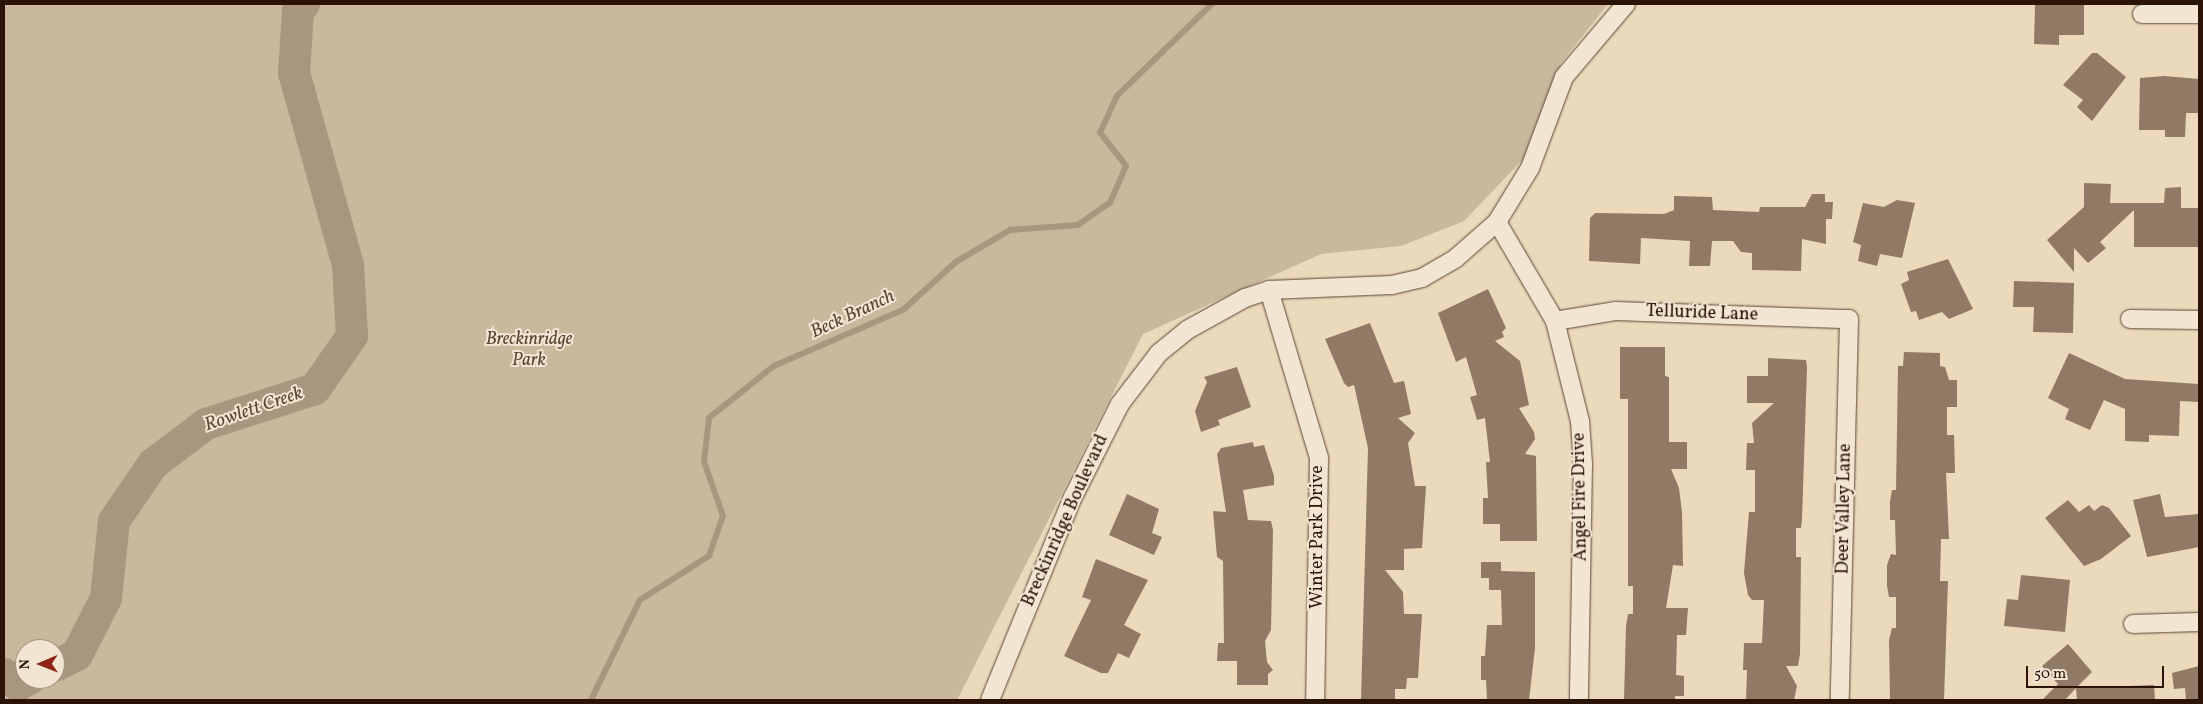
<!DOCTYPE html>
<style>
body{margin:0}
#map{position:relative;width:2203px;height:704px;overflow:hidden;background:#ebd9bb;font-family:Vollkorn,serif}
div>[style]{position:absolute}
.green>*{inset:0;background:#cab89d}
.stream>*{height:5.5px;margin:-2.75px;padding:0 2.75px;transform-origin:2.75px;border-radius:2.75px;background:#a9967e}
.river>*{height:32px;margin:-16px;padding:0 16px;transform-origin:16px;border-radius:16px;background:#a9967e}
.building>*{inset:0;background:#8e7a65}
.roads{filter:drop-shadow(0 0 1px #5a4535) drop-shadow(0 0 1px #5a4535)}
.minor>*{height:18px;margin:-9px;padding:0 9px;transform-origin:9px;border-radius:9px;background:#f2e6d3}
span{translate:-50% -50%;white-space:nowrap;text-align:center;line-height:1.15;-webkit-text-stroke:4px #f2e6d3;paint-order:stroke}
.street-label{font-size:18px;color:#2a1408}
.park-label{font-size:18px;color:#5a4535;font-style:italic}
.water-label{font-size:19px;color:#5d4837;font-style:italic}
.frame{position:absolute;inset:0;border:5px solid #2a1408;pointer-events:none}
.north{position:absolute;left:15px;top:639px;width:50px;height:50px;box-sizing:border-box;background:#f2e6d3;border:1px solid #a29282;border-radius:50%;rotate:269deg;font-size:14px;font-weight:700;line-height:20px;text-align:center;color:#2a1408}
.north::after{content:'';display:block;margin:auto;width:18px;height:22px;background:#8f2418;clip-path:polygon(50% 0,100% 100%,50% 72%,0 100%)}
.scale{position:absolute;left:2026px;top:666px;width:138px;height:22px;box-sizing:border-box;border:2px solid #2a1408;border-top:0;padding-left:6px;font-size:15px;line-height:18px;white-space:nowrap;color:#2a1408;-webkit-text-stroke:4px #f2e6d3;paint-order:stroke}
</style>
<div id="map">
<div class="green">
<i style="clip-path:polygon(evenodd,4px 4px,1608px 4px,1561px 63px,1529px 153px,1464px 221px,1401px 246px,1321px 254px,1143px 334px,957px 700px,4px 700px,4px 4px,25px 649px,55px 649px,55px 679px,25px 679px,25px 649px)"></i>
</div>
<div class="stream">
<i style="left:591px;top:700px;width:111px;rotate:-63.9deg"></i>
<i style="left:640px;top:600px;width:82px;rotate:-32.5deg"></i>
<i style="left:709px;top:556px;width:42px;rotate:-70.7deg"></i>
<i style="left:723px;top:516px;width:57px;rotate:-109.4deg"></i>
<i style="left:704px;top:462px;width:44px;rotate:-83.5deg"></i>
<i style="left:709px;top:418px;width:83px;rotate:-38.7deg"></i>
<i style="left:774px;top:366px;width:141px;rotate:-23.5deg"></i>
<i style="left:903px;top:310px;width:72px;rotate:-42.2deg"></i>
<i style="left:956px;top:262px;width:63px;rotate:-30.7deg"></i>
<i style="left:1010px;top:230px;width:68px;rotate:-4.2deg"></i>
<i style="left:1078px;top:225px;width:39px;rotate:-35deg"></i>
<i style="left:1110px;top:203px;width:40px;rotate:-66.6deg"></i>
<i style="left:1126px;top:166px;width:42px;rotate:-128.2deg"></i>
<i style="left:1100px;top:133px;width:41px;rotate:-65.3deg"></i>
<i style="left:1117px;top:96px;width:132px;rotate:-44.1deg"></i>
</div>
<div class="river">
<i style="left:55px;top:666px;width:25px;rotate:-27deg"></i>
<i style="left:77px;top:655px;width:64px;rotate:-63deg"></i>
<i style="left:106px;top:598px;width:77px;rotate:-84.1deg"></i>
<i style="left:114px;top:521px;width:69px;rotate:-55.6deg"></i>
<i style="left:153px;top:464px;width:66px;rotate:-37deg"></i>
<i style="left:206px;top:424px;width:114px;rotate:-17.8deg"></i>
<i style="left:315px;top:389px;width:65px;rotate:-55.1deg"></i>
<i style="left:352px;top:336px;width:71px;rotate:-93.2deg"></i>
<i style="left:348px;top:265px;width:199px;rotate:-105.7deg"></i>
<i style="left:294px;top:73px;width:62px;rotate:-86.3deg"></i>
<i style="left:298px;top:11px;width:9px;rotate:-49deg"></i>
<i style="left:4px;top:674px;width:18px;rotate:38deg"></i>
<i style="left:18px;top:685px;width:13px;rotate:-27deg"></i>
</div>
<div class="building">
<i style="clip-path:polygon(2035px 4px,2084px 4px,2084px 35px,2059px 35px,2059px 45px,2034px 44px)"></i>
<i style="clip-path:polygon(2092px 53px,2097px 53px,2126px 77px,2092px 121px,2077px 107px,2083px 100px,2063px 85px)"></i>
<i style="clip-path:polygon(2164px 76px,2199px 79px,2199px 113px,2186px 113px,2185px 137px,2165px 137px,2165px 130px,2139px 130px,2140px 78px)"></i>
<i style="clip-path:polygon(2084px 183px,2111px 184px,2110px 203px,2164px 203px,2165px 188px,2181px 187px,2181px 208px,2199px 208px,2199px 247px,2134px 247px,2134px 210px,2100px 242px,2106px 248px,2088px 263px,2074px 248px,2074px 272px,2047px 240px,2084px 207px)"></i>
<i style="clip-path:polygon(1812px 194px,1825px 194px,1825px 202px,1833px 202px,1832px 219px,1826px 219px,1826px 244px,1802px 239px,1801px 271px,1752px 270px,1752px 253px,1741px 252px,1733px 241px,1712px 241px,1710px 266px,1689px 266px,1690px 241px,1641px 238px,1640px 264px,1589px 261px,1590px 218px,1595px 213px,1664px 214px,1674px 210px,1674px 196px,1712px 197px,1713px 210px,1759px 212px,1760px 207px,1805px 207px)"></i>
<i style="clip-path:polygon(1897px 200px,1915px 203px,1902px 258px,1880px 254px,1877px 266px,1858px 261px,1861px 245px,1853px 242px,1863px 203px,1884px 207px)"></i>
<i style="clip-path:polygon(1948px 259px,1973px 309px,1949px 319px,1942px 312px,1919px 320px,1916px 311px,1911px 312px,1901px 284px,1909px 280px,1907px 272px)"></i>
<i style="clip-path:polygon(2014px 281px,2074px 283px,2073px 333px,2033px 332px,2034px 307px,2013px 307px)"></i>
<i style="clip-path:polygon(1488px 289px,1506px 328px,1502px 332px,1504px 337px,1495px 341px,1520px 361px,1529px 405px,1519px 408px,1534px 432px,1535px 439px,1525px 454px,1536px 456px,1537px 541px,1500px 541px,1500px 524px,1483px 524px,1483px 498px,1488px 498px,1486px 462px,1490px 462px,1485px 418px,1477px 420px,1470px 397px,1477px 395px,1466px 357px,1456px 362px,1438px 313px)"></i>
<i style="clip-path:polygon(1370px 323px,1394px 383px,1404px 381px,1411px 414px,1398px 418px,1415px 433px,1408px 443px,1415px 486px,1426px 486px,1422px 548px,1404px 549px,1404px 570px,1385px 570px,1403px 592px,1404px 614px,1422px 614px,1418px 678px,1407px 678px,1406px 689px,1395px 689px,1395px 700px,1361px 700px,1368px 448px,1354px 385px,1348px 387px,1344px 383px,1325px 339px)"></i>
<i style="clip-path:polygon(1620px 347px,1665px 347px,1665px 376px,1669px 377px,1669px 442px,1687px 442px,1687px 469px,1671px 469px,1679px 488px,1682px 512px,1683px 566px,1673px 565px,1666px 608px,1688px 608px,1686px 635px,1677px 635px,1676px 675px,1684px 676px,1684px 696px,1675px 696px,1675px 700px,1624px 700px,1626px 626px,1628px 614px,1633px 614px,1633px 586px,1628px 586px,1628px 399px,1620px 399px)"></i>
<i style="clip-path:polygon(1904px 352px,1940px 353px,1940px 366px,1945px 367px,1949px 380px,1957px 380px,1957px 407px,1947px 407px,1947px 435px,1954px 435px,1955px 473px,1946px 473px,1949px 539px,1941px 539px,1940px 581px,1948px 581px,1944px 700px,1890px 700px,1889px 640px,1892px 628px,1896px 628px,1896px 597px,1889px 597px,1887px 586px,1887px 565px,1891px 554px,1896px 555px,1895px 520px,1890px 520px,1890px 501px,1892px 490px,1896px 490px,1898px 366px,1903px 366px)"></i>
<i style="clip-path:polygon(2069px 353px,2125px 379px,2199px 384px,2199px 402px,2180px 401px,2179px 436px,2149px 435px,2149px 442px,2125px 441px,2125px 409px,2104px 400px,2090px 430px,2065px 419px,2069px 409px,2048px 398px)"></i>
<i style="clip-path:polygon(1768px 358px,1806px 360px,1807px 368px,1802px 520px,1801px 528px,1796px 528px,1796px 557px,1801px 557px,1800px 654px,1798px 666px,1786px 666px,1797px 686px,1794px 700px,1746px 700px,1747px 670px,1743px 670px,1744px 643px,1762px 643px,1764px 600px,1752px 600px,1748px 595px,1744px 573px,1749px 512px,1755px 512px,1755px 470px,1746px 470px,1747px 443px,1754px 443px,1752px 423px,1774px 403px,1747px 403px,1747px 376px,1768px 376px)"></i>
<i style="clip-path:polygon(1237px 367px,1251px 407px,1218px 420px,1220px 425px,1201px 432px,1195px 411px,1207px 382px,1204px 377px)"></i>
<i style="clip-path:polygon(1253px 442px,1254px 447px,1264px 445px,1274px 476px,1274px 485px,1243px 490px,1248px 520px,1271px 521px,1273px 530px,1271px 630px,1265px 641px,1267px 662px,1273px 670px,1268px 674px,1268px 685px,1237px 685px,1237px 661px,1217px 661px,1218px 643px,1224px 643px,1223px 561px,1217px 557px,1213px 511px,1226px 512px,1217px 454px,1221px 448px)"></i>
<i style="clip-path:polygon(1127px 494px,1159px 509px,1152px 533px,1162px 537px,1154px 555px,1109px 535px)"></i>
<i style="clip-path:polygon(2160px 494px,2165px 517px,2199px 514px,2199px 547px,2147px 557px,2133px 500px)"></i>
<i style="clip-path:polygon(2068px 500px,2079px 512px,2089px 505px,2094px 511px,2102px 505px,2109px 508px,2131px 536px,2101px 559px,2084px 566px,2045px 518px)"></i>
<i style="clip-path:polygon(1096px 559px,1148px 580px,1124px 625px,1141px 634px,1129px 658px,1118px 653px,1108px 673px,1101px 673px,1064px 656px,1091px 600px,1082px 597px)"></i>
<i style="clip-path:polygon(1481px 562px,1501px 562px,1501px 571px,1535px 572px,1535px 648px,1529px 700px,1487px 700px,1486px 680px,1481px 680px,1481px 656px,1485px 656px,1487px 625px,1502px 625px,1501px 590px,1489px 590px,1489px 578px,1481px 578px)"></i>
<i style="clip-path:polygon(2021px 575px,2070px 580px,2065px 632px,2004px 626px,2007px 599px,2018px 600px)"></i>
<i style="clip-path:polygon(2068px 644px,2092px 672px,2076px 688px,2154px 685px,2155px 700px,2077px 700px,2076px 688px,2065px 700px,2042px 700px,2058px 684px,2042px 666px)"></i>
<i style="clip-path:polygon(2199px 666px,2199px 700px,2186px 700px,2185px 688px,2174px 689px,2172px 673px)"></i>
</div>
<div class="roads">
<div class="minor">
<i style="left:2142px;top:14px;width:57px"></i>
<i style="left:1497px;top:222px;width:115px;rotate:59.6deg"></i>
<i style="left:1555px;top:321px;width:103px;rotate:76deg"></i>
<i style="left:1580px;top:421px;width:43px;rotate:86deg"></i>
<i style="left:1583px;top:464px;width:236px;rotate:91deg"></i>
<i style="left:1269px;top:290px;width:175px;rotate:73.4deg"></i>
<i style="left:1319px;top:458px;width:242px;rotate:90.9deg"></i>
<i style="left:2130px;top:319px;width:69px;rotate:0.8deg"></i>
<i style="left:1555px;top:321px;width:62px;rotate:-9.3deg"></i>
<i style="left:1616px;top:311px;width:233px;rotate:2deg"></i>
<i style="left:1849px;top:319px;width:381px;rotate:91.4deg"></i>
<i style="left:2133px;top:624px;width:66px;rotate:-1.7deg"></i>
<i style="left:990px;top:700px;width:219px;rotate:-67.8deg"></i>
<i style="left:1073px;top:497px;width:104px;rotate:-63.2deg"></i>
<i style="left:1120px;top:404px;width:64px;rotate:-52.6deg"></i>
<i style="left:1159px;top:353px;width:36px;rotate:-39deg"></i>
<i style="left:1187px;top:330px;width:66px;rotate:-28.9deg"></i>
<i style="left:1245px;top:298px;width:25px;rotate:-18deg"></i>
<i style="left:1269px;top:290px;width:123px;rotate:-2.3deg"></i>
<i style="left:1392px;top:285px;width:31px;rotate:-13deg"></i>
<i style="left:1422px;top:278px;width:39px;rotate:-30deg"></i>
<i style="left:1456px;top:258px;width:55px;rotate:-41.3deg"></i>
<i style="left:1497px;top:222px;width:63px;rotate:-58.6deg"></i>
<i style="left:1530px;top:168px;width:97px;rotate:-69.5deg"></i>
<i style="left:1564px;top:77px;width:96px;rotate:-49.7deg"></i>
</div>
</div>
<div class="street-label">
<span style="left:1702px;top:314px;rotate:2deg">Telluride Lane</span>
<span style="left:1581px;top:497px;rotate:-91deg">Angel Fire Drive</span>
<span style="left:1845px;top:509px;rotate:-89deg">Deer Valley Lane</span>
<span style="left:1066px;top:521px;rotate:-66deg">Breckinridge Boulevard</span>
<span style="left:1318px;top:537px;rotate:-90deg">Winter Park Drive</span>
</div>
<div class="park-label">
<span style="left:529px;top:351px">Breckinridge<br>Park</span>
</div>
<div class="water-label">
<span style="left:853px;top:315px;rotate:-25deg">Beck Branch</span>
<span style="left:254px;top:410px;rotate:-19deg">Rowlett Creek</span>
</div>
<div class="frame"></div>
<div class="north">N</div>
<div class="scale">50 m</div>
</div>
